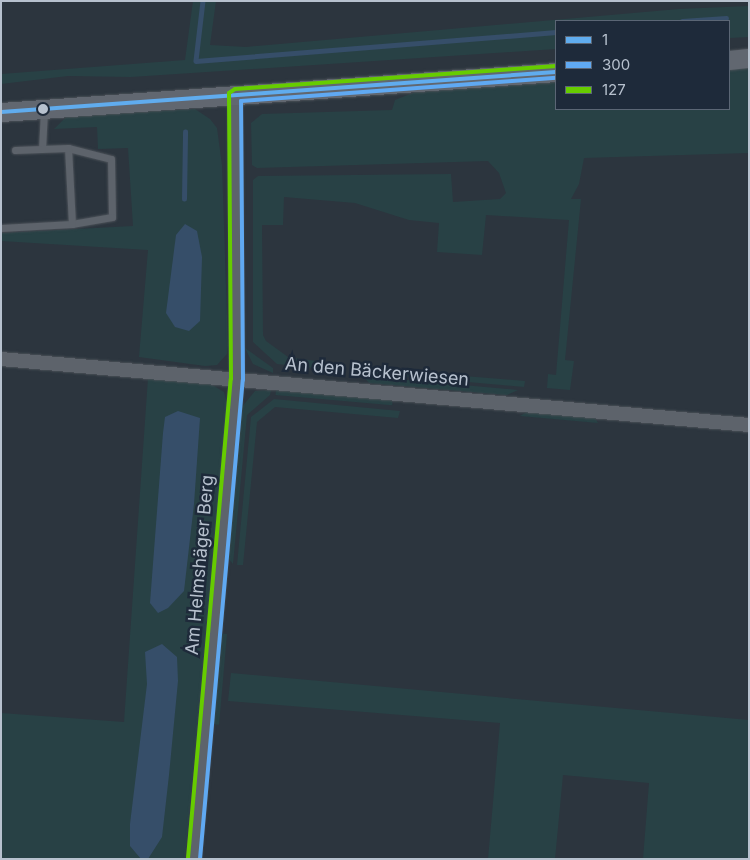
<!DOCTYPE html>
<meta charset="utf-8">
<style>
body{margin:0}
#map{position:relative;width:750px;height:860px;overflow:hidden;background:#2c353e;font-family:Inter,sans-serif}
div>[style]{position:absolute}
.green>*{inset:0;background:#284145;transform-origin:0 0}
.water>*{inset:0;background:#364e69}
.stream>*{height:4.5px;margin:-2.25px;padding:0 2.25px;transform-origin:2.25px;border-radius:2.25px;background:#364e69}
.roads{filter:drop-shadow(0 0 1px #4b5158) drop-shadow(0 0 1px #4b5158)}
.lane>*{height:7px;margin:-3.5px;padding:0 3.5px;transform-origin:3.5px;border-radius:3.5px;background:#5d636b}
.street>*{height:14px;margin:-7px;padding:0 7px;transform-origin:7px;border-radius:7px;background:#5d636b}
.secondary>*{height:19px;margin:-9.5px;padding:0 9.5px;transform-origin:9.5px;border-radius:9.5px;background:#616770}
.bus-1>*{height:4px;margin:-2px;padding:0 2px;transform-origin:2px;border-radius:2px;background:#60acee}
.bus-2>*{height:4px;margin:-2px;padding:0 2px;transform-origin:2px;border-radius:2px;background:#60a9f2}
.bus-3>*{height:4px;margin:-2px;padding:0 2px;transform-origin:2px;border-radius:2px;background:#6c0}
.dots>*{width:14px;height:14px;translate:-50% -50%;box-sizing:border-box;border:2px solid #1e2a3a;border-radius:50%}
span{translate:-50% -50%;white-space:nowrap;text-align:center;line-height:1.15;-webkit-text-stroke:5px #1e2a3a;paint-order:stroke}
.street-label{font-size:18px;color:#b7c1ce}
.frame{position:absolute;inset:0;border:2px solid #b7c1ce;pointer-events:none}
.legend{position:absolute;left:555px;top:20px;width:175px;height:90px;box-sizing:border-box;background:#1e2a3a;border:1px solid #5b6675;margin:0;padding:6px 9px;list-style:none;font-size:15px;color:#b7c1ce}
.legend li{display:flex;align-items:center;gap:10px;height:25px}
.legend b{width:25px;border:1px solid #5b6675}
</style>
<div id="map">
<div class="green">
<i style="clip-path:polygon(193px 1px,216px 1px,210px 45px,246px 47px,679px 9px,749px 6px,749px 37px,729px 38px,729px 21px,556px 21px,556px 49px,131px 77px,68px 76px,1px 84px,1px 74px,185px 60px)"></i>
<i style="clip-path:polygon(749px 66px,749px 153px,584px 158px,579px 184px,571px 199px,581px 199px,565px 360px,574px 361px,570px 390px,547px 388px,548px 374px,556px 375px,569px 220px,486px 215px,482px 255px,437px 252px,439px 223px,409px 220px,355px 203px,284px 197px,283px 225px,262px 225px,263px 335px,266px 341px,288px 357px,343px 365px,344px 371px,277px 364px,253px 342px,253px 180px,258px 176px,451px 174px,453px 202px,500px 199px,506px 193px,499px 173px,488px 161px,257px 168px,252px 165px,251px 123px,262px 114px,392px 110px,395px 100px,415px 92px,556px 80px,556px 109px,729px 109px,729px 68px)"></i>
<i style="clip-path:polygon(195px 109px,210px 119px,217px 128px,222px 165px,228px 346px,227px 354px,217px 365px,205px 366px,139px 357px,148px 250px,1px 241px,1px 233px,133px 226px,128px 148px,98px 149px,97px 127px,54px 129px,68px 115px)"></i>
<i style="clip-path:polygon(245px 348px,273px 368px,273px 373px,253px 364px)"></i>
<i style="clip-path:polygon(366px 368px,525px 381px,524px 387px,366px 373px)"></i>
<i style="clip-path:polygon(363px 376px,518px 390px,507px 395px,369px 383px)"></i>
<i style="clip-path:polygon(148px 378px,209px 383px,224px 392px,227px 403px,185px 859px,1px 859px,1px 713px,124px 722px)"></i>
<i style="clip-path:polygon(271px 390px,270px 395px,247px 415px,233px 564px,228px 558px,241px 408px,255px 391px)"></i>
<i style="left:276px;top:390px;width:117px;height:5px;rotate:5deg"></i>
<i style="clip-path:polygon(274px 399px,400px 411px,398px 418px,275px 407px,257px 422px,243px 565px,237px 565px,251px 417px)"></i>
<i style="clip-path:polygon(530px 410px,594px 416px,598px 423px,520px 416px)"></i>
<i style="left:227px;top:634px;width:91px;height:8px;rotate:95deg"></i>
<i style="clip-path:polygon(231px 673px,749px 720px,749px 859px,643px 859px,649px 783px,563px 775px,555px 859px,488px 859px,500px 723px,228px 701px)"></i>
</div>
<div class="water">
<i style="clip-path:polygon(185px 224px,197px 231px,202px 257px,200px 321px,189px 331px,175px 327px,166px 313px,176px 235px)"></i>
<i style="clip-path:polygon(178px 411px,200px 418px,194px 504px,184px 591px,168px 608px,158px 613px,150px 603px,163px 433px,165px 417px)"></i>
<i style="clip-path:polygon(162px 644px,177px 657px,178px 681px,169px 775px,162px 837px,148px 859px,141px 859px,130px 846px,130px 824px,147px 684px,145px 652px)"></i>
</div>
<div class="stream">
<i style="left:203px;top:1px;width:60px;rotate:96.7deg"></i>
<i style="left:196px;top:61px;width:361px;rotate:-4.6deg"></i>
<i style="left:682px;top:21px;width:44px;rotate:-3.9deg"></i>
<i style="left:184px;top:199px;width:67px;rotate:-89.1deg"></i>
</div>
<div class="roads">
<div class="lane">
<i style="left:68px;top:148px;width:44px;rotate:14.3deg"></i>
<i style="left:111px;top:159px;width:58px;rotate:89deg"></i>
<i style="left:112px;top:217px;width:41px;rotate:170.1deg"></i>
<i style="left:42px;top:149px;width:39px;rotate:-87deg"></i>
<i style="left:1px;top:228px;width:71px;rotate:-3.2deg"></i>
<i style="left:72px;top:224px;width:76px;rotate:-93deg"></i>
<i style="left:68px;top:148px;width:53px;rotate:177.8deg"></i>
</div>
<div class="street">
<i style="left:1px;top:359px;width:751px;rotate:5.04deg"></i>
<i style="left:194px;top:859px;width:482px;rotate:-84.9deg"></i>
<i style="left:237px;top:379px;width:284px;rotate:-90.4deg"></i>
</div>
<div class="secondary">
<i style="left:729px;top:60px;width:20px;rotate:-6deg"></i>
<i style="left:1px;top:112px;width:556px;rotate:-4.12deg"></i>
</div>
</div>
<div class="bus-1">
<i style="left:1px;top:112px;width:556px;rotate:-4.12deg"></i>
</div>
<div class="bus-2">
<i style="left:200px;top:859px;width:481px;rotate:-84.9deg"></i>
<i style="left:243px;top:380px;width:279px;rotate:-90.4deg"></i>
<i style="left:241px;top:101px;width:316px;rotate:-4.2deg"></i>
</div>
<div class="bus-3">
<i style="left:188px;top:858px;width:481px;rotate:-84.9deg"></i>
<i style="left:231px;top:379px;width:286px;rotate:-90.4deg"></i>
<i style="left:229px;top:93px;width:7px;rotate:-34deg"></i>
<i style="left:235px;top:89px;width:322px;rotate:-4.1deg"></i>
</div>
<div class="dots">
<i style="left:43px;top:109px;background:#b7c1ce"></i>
</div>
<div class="street-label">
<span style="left:377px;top:372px;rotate:5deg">An den Bäckerwiesen</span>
<span style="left:200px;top:565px;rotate:-85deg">Am Helmshäger Berg</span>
</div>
<div class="frame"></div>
<ul class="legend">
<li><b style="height:6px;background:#60acee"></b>1</li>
<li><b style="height:6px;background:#60a9f2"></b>300</li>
<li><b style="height:6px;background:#6c0"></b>127</li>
</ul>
</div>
